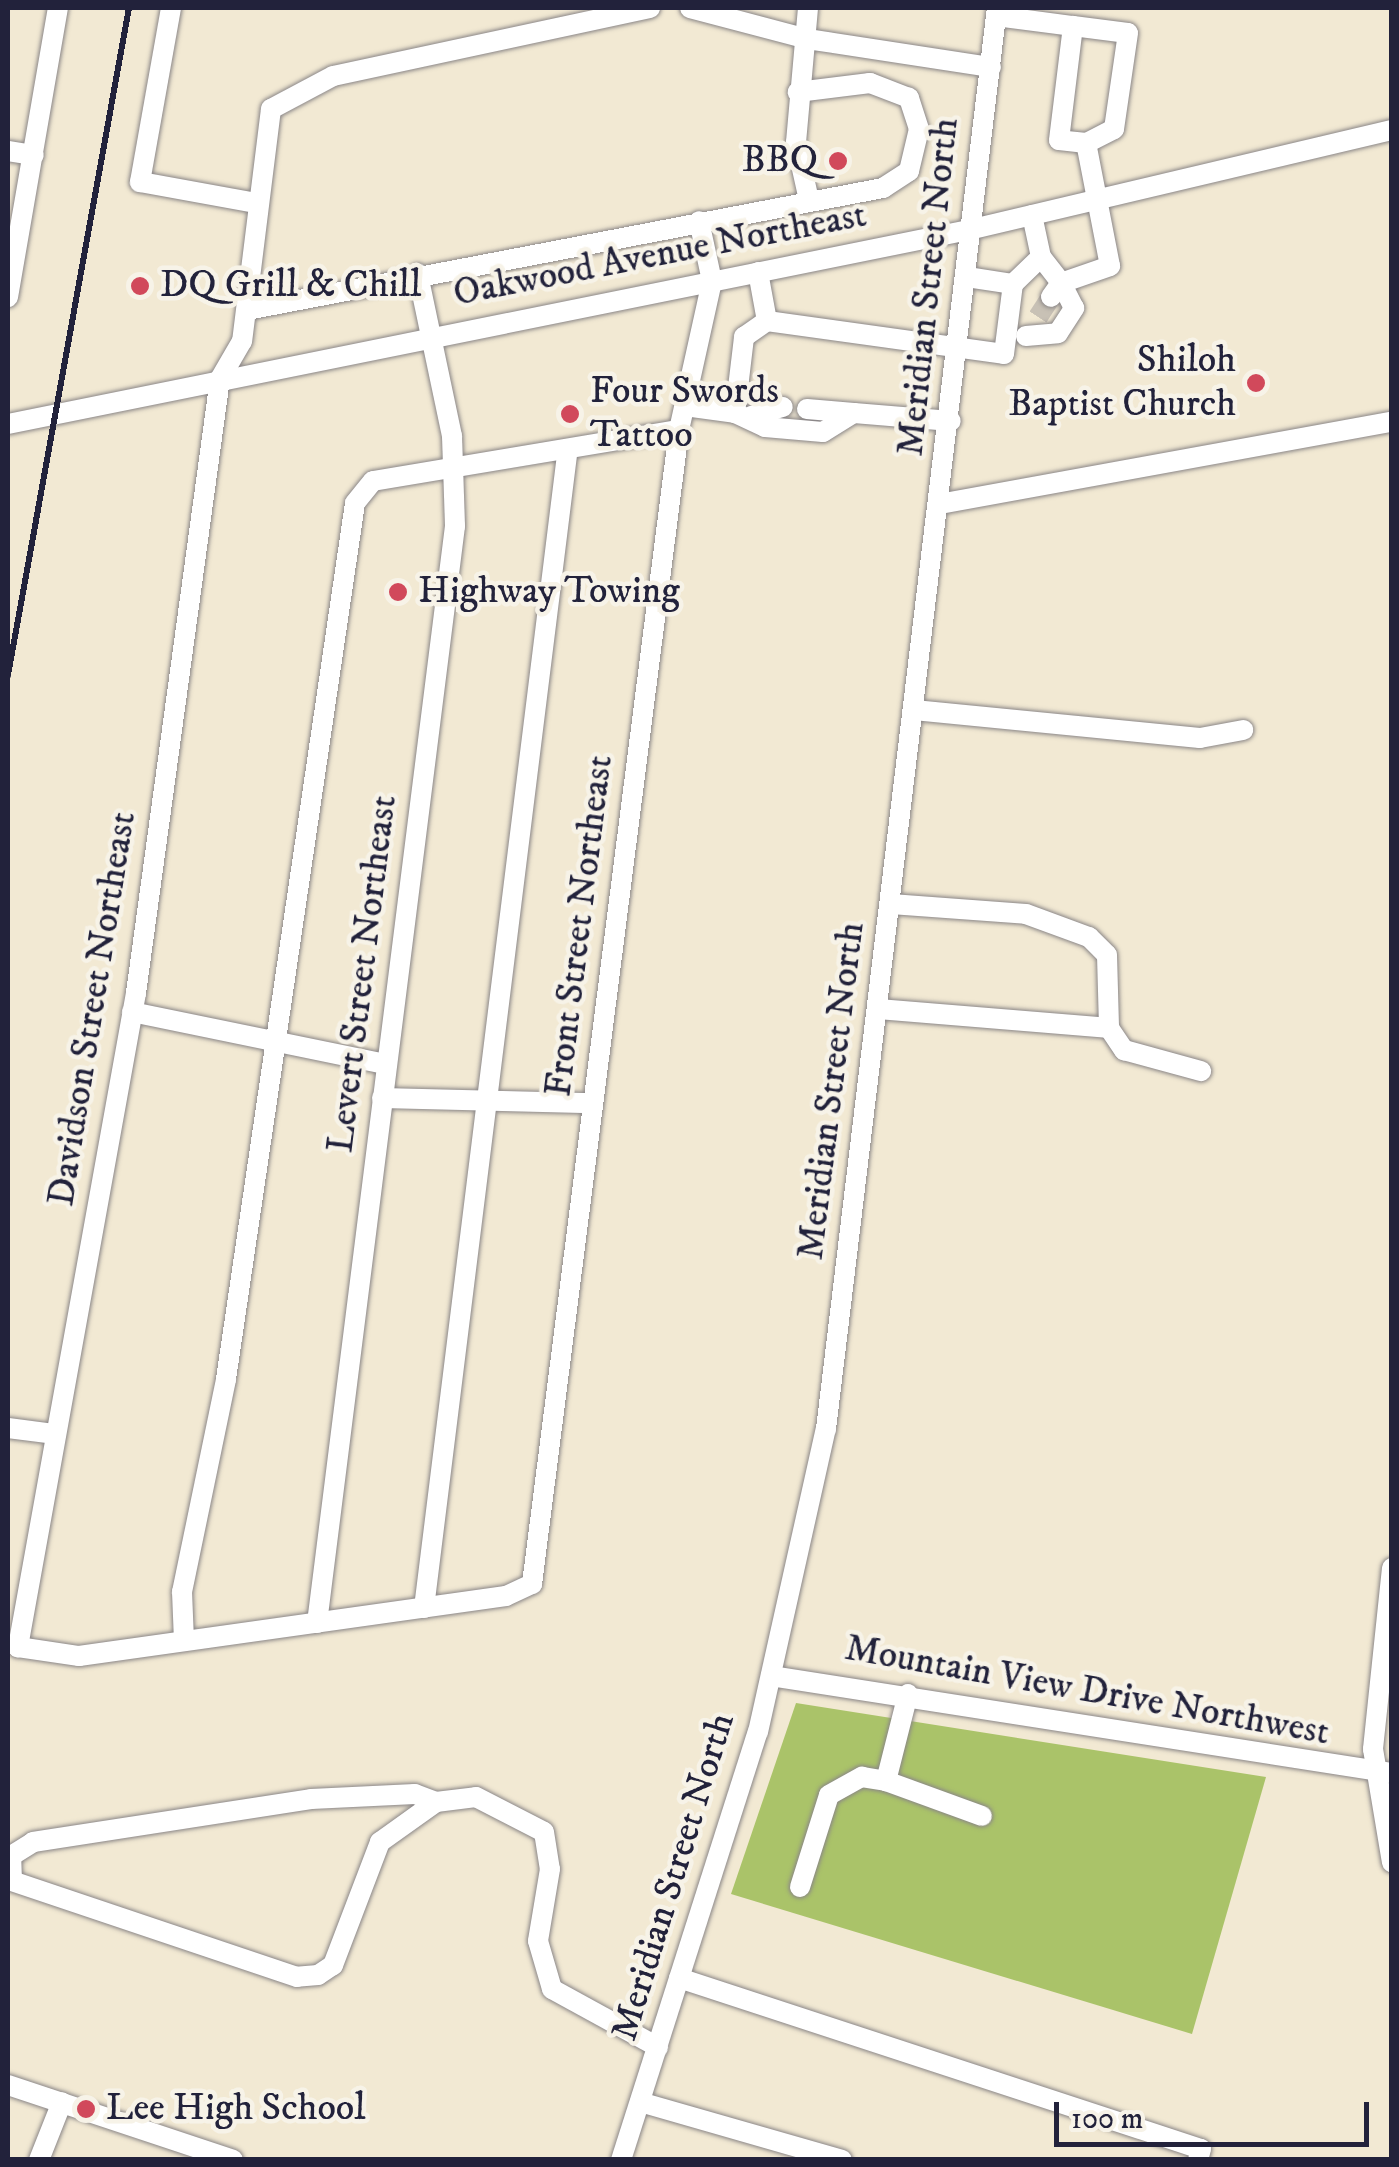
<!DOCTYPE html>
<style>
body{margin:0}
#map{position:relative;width:1399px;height:2167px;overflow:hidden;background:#f2e9d3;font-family:"IM FELL DW Pica",serif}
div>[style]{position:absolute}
.green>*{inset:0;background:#aac369}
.minor-tunnel>*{height:20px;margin-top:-10px;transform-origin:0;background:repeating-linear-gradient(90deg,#c8c1b5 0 20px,transparent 0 30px)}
.roads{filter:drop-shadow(0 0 2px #8a8687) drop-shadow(0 0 2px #8a8687)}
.minor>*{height:20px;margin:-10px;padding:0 10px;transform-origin:10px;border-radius:10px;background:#fff}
.rail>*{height:6px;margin:-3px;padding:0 3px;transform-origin:3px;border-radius:3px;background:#22223b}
.dots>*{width:28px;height:28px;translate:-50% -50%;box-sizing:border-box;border:5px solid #f7f3e8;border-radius:50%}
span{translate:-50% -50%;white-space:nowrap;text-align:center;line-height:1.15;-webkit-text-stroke:9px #f7f3e8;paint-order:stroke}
.poi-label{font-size:38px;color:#22223b}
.right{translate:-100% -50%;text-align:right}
.left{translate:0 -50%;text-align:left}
.street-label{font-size:38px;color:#22223b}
.frame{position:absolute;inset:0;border:10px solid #22223b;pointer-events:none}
.scale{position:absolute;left:1054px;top:2102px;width:315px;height:45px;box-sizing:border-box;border:5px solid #22223b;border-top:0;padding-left:12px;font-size:30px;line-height:35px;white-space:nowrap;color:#22223b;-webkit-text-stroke:8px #f7f3e8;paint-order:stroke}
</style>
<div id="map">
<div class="green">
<i style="clip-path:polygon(796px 1703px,1266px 1777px,1192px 2034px,731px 1894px)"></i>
</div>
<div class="minor-tunnel">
<i style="left:1038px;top:317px;width:24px;rotate:-57deg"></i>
</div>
<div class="roads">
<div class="minor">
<i style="left:171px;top:8px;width:177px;rotate:100.1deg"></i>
<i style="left:140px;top:182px;width:117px;rotate:10.3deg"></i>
<i style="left:650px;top:8px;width:324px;rotate:167.9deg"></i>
<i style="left:333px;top:76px;width:70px;rotate:152deg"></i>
<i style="left:271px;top:109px;width:234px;rotate:97.1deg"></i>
<i style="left:242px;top:341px;width:44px;rotate:120.1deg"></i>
<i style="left:220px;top:379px;width:620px;rotate:97.79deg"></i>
<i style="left:136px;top:993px;width:665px;rotate:100.23deg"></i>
<i style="left:18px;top:1647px;width:62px;rotate:8.4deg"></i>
<i style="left:79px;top:1656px;width:431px;rotate:-8deg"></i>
<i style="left:506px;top:1596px;width:29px;rotate:-25deg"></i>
<i style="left:532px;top:1584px;width:1163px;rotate:-82.74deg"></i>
<i style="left:679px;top:430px;width:153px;rotate:-77.5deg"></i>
<i style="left:712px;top:281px;width:61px;rotate:-102.2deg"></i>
<i style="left:690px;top:8px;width:121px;rotate:14.8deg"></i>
<i style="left:807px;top:39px;width:186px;rotate:8.7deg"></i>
<i style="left:808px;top:8px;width:135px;rotate:95.1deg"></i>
<i style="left:796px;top:142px;width:59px;rotate:77.4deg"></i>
<i style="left:996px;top:16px;width:78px;rotate:7.4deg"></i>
<i style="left:1073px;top:26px;width:55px;rotate:7.3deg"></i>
<i style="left:1128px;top:33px;width:97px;rotate:98.3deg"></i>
<i style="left:1114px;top:129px;width:31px;rotate:153deg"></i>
<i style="left:1086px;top:143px;width:27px;rotate:-174deg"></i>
<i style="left:1059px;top:140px;width:115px;rotate:-83deg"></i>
<i style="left:8px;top:151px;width:26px;rotate:9deg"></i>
<i style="left:1032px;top:215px;width:43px;rotate:77.9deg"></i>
<i style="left:1041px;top:257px;width:33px;rotate:52deg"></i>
<i style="left:1061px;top:283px;width:52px;rotate:-19.1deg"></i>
<i style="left:1110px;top:266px;width:125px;rotate:-101deg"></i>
<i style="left:758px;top:272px;width:50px;rotate:79.6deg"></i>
<i style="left:767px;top:321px;width:239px;rotate:7.9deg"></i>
<i style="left:1004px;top:354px;width:71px;rotate:-82.7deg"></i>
<i style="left:967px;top:277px;width:47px;rotate:8.7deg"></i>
<i style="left:1013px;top:284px;width:39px;rotate:-44deg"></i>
<i style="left:8px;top:297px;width:293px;rotate:-80.2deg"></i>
<i style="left:247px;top:310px;width:648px;rotate:-10.86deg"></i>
<i style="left:883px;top:188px;width:31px;rotate:-33deg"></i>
<i style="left:909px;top:171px;width:43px;rotate:-76.6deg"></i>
<i style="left:919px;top:129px;width:33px;rotate:-108deg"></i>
<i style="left:909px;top:98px;width:42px;rotate:-159deg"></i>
<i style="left:870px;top:83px;width:73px;rotate:172.9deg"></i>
<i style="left:1026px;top:336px;width:32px;rotate:-5deg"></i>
<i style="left:1058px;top:333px;width:30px;rotate:-57deg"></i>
<i style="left:1074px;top:308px;width:28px;rotate:-117deg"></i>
<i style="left:1061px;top:283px;width:17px;rotate:126deg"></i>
<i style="left:685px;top:406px;width:50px;rotate:8deg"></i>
<i style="left:735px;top:413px;width:77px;rotate:-83.2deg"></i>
<i style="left:744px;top:337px;width:28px;rotate:-35deg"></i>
<i style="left:807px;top:409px;width:47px;rotate:4.9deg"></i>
<i style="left:735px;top:413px;width:33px;rotate:25deg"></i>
<i style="left:765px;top:427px;width:58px;rotate:4.9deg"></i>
<i style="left:823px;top:432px;width:36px;rotate:-32deg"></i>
<i style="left:854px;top:413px;width:97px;rotate:4.7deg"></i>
<i style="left:751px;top:416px;width:33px;rotate:-16deg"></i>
<i style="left:8px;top:424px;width:985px;rotate:-11.42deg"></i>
<i style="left:973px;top:229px;width:431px;rotate:-13.3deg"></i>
<i style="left:939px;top:504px;width:460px;rotate:-10.3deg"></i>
<i style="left:914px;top:710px;width:287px;rotate:5.6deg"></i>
<i style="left:1200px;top:738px;width:44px;rotate:-10.5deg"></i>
<i style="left:891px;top:904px;width:135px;rotate:4.2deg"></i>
<i style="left:1026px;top:914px;width:67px;rotate:20.1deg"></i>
<i style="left:1089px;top:937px;width:25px;rotate:45deg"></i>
<i style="left:1107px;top:955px;width:73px;rotate:88.4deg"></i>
<i style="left:1109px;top:1028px;width:27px;rotate:56deg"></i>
<i style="left:1124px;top:1050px;width:80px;rotate:15.3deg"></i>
<i style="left:879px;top:1009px;width:231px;rotate:4.7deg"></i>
<i style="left:132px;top:1012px;width:259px;rotate:11.6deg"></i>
<i style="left:382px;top:1098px;width:211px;rotate:1.4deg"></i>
<i style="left:8px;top:1428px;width:46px;rotate:7.4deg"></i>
<i style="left:1392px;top:1568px;width:182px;rotate:96deg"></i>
<i style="left:1373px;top:1749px;width:115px;rotate:80.5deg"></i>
<i style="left:424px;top:1608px;width:1162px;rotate:-82.93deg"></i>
<i style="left:317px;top:1623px;width:1106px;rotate:-82.83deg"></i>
<i style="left:455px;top:526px;width:90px;rotate:-91.9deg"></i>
<i style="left:452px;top:436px;width:166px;rotate:-101.9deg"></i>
<i style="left:184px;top:1641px;width:49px;rotate:-92.3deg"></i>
<i style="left:182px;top:1592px;width:217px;rotate:-78.3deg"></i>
<i style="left:226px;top:1379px;width:885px;rotate:-81.62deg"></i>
<i style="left:355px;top:503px;width:28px;rotate:-51deg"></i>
<i style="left:373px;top:481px;width:310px;rotate:-9.5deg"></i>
<i style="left:771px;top:1676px;width:629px;rotate:8.88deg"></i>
<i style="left:908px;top:1694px;width:90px;rotate:104.2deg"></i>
<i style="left:886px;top:1781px;width:102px;rotate:20deg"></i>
<i style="left:415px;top:1794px;width:22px;rotate:21deg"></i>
<i style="left:436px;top:1802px;width:69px;rotate:144.5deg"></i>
<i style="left:380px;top:1842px;width:132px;rotate:110.9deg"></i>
<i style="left:333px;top:1965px;width:18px;rotate:146deg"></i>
<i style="left:318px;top:1975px;width:21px;rotate:175deg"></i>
<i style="left:297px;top:1977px;width:301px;rotate:-161.4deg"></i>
<i style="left:12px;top:1881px;width:25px;rotate:-92deg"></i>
<i style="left:11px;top:1856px;width:26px;rotate:-32deg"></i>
<i style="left:33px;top:1842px;width:281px;rotate:-8.8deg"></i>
<i style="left:311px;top:1799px;width:104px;rotate:-2.8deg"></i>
<i style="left:436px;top:1802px;width:40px;rotate:-7.1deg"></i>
<i style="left:476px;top:1797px;width:76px;rotate:27.2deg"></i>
<i style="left:544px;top:1832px;width:37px;rotate:81deg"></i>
<i style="left:550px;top:1869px;width:73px;rotate:99.5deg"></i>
<i style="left:538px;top:1941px;width:50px;rotate:73.7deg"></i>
<i style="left:552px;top:1989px;width:121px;rotate:28.7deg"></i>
<i style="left:800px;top:1887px;width:96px;rotate:-72.5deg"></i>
<i style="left:829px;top:1795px;width:38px;rotate:-29deg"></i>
<i style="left:862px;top:1777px;width:24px;rotate:9deg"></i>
<i style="left:679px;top:1978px;width:549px;rotate:18.14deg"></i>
<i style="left:1201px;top:2149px;width:11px;rotate:105deg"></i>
<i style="left:8px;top:2085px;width:237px;rotate:18.4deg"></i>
<i style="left:640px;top:2102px;width:210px;rotate:16deg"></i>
<i style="left:39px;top:2160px;width:62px;rotate:-68.4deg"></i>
<i style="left:621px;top:2160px;width:449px;rotate:-72.3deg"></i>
<i style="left:758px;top:1732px;width:311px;rotate:-77.4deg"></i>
<i style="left:826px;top:1429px;width:1431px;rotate:-83.14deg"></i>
</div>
</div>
<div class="rail">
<i style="left:8px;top:675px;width:678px;rotate:-79.72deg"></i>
</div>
<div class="dots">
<i style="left:838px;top:161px;background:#d1495b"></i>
<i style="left:140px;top:286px;background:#d1495b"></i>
<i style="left:1256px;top:383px;background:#d1495b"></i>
<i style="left:570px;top:414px;background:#d1495b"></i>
<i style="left:398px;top:592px;background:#d1495b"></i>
<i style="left:86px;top:2109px;background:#d1495b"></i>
</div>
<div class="poi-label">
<span class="right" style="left:818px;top:161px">BBQ</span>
<span class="left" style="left:160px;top:286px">DQ Grill &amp; Chill</span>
<span class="right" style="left:1236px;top:383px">Shiloh<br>Baptist Church</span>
<span class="left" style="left:590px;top:414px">Four Swords<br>Tattoo</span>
<span class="left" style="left:418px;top:592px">Highway Towing</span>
<span class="left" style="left:106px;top:2109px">Lee High School</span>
</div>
<div class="street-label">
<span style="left:660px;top:255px;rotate:-11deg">Oakwood Avenue Northeast</span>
<span style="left:929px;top:287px;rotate:-84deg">Meridian Street North</span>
<span style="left:580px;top:926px;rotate:-83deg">Front Street Northeast</span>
<span style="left:363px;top:974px;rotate:-83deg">Levert Street Northeast</span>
<span style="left:93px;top:1009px;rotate:-81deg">Davidson Street Northeast</span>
<span style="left:832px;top:1091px;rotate:-83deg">Meridian Street North</span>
<span style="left:1087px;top:1691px;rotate:10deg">Mountain View Drive Northwest</span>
<span style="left:674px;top:1877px;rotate:-73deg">Meridian Street North</span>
</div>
<div class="frame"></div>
<div class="scale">100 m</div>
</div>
